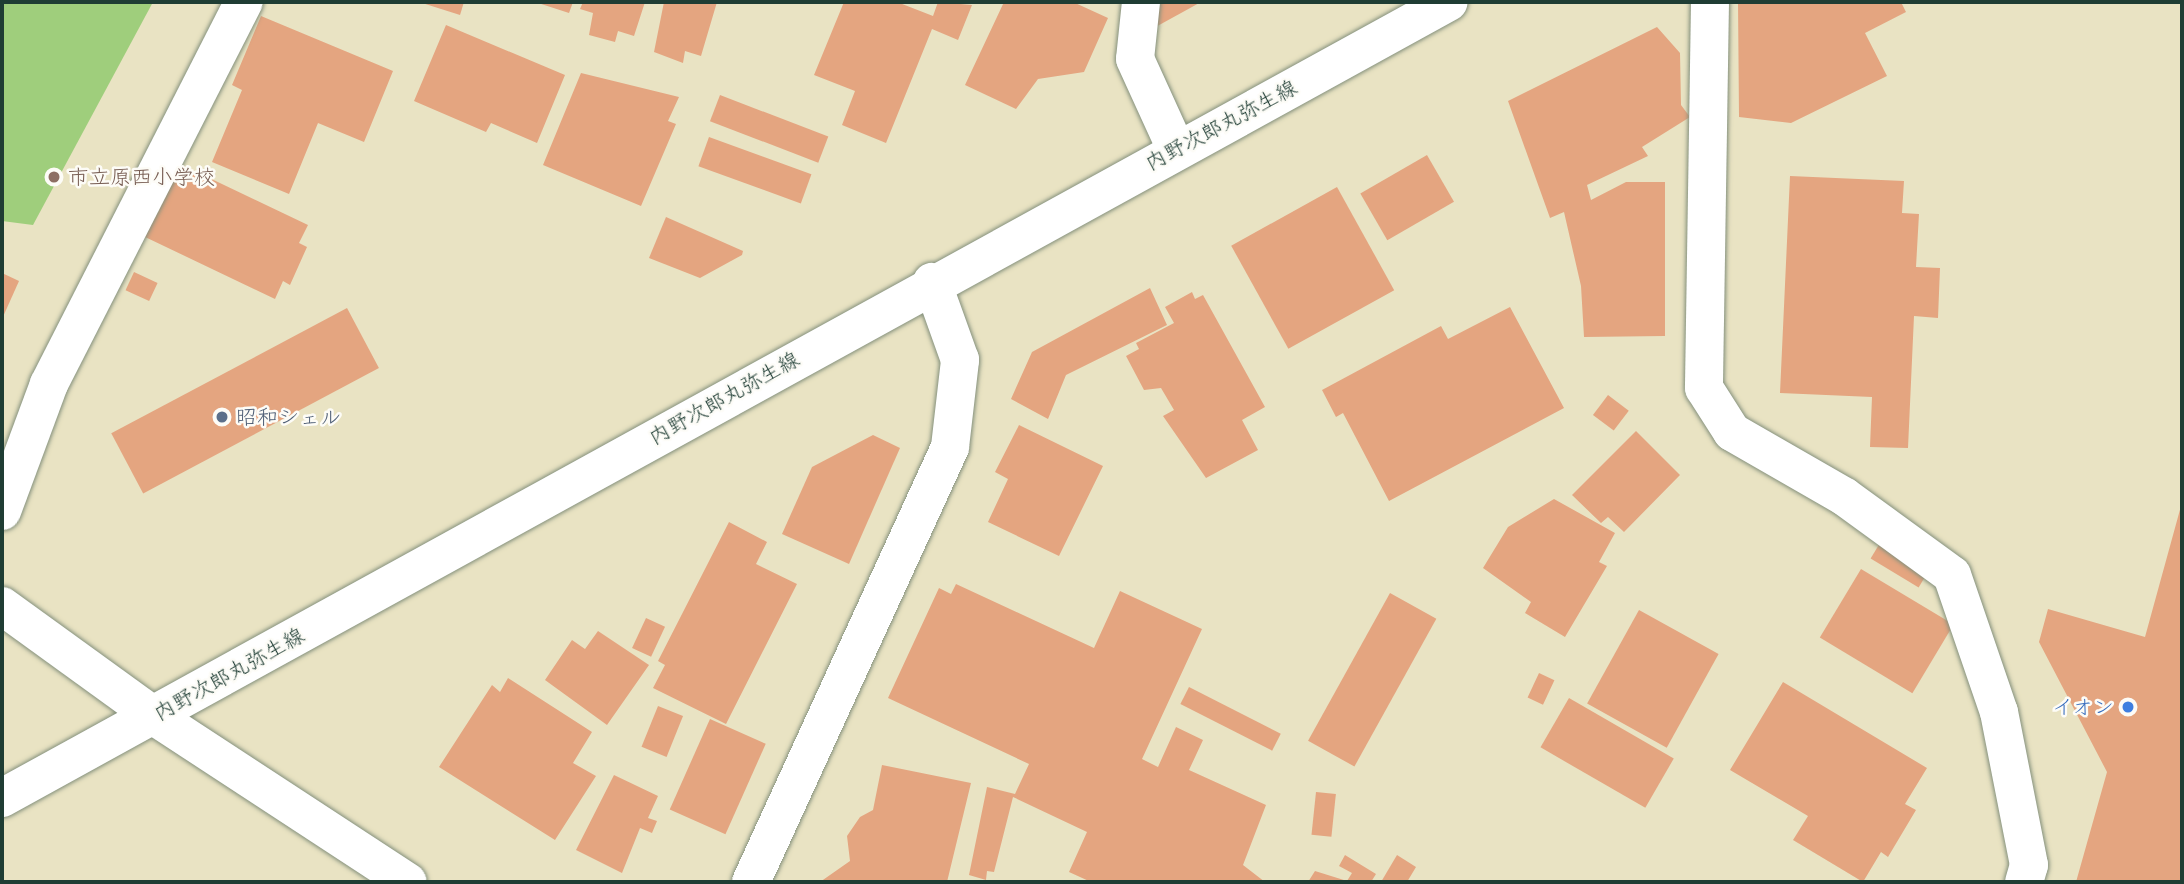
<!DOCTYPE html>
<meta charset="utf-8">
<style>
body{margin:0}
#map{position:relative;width:2184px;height:884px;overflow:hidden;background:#e9e3c3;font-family:Sriracha,"Klee One",sans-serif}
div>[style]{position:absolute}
.green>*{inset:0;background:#9fce7c}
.building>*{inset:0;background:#e4a580;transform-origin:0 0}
.roads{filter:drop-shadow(0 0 2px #84907c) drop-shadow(0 0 2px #84907c)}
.minor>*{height:38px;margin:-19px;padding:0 19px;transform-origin:19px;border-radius:19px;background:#fff}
.tertiary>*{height:38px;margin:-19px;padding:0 19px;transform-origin:19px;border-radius:19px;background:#fff}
.secondary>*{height:38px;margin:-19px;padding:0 19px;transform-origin:19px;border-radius:19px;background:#fff}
.dots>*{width:19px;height:19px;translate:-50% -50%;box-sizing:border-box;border:4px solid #fdfcf7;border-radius:50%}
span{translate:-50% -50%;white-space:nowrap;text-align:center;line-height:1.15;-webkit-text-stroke:5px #fdfcf7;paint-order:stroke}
.street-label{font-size:21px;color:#1f3d34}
.education-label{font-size:21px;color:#785e54}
.left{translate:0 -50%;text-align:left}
.service-label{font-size:21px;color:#4e5e75}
.shop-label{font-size:21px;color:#366cbe}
.right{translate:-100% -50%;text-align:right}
.frame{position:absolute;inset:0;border:4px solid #1f3d34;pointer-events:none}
</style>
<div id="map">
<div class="green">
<i style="clip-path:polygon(2px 2px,153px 2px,33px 225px,2px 221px)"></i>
</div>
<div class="building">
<i style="clip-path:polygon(419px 2px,464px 2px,460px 15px)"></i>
<i style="clip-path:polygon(535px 2px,573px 2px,569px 13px)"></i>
<i style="clip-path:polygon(583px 2px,645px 2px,634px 36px,618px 31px,615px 42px,589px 35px,593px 13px,580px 9px)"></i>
<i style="clip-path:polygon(664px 2px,717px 2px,701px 56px,685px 51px,683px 63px,654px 52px)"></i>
<i style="clip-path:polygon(844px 2px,897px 2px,933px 16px,938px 2px,972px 5px,958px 40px,932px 29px,886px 143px,842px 125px,855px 91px,814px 75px)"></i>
<i style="clip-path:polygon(1004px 2px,1073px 2px,1108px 18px,1084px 72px,1038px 79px,1016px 109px,965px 85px)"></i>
<i style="clip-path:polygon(1161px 2px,1201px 2px,1152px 29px)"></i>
<i style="clip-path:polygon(1738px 2px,1901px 2px,1906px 12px,1865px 33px,1887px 76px,1791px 123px,1739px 117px)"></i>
<i style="clip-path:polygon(261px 16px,393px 71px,364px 142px,318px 123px,289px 194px,212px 162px,242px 90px,232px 85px)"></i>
<i style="clip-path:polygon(446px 25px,565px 75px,537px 143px,491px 123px,486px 132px,414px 101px)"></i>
<i style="clip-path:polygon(1657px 27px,1680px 53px,1681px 105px,1690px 117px,1642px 147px,1648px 156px,1587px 185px,1591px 200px,1626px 182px,1665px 182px,1665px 336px,1584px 337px,1581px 286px,1564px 212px,1550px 218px,1508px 101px)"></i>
<i style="clip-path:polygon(581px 73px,679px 97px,668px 121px,676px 124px,641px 206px,543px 165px)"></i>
<i style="left:720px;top:95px;width:116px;height:28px;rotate:21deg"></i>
<i style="left:709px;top:137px;width:109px;height:31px;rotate:20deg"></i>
<i style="left:1427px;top:155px;width:54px;height:77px;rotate:60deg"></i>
<i style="clip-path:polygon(178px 163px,308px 225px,299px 243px,307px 247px,290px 285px,283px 281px,275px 299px,143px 236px)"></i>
<i style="clip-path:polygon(1790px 176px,1904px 181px,1902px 213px,1919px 214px,1916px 267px,1940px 268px,1938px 318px,1914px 316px,1908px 448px,1870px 447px,1872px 397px,1780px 393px)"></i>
<i style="left:1337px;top:187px;width:118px;height:121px;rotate:61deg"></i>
<i style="clip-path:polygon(666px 217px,743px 251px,742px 255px,700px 278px,649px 258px)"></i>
<i style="left:134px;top:272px;width:26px;height:20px;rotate:25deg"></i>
<i style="clip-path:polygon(2px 273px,19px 281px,2px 319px)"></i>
<i style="clip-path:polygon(1150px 288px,1167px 325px,1066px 375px,1048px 419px,1011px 399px,1032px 352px)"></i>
<i style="clip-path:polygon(1192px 292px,1195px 299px,1203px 295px,1265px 407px,1242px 420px,1258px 450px,1206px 478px,1163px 416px,1174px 410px,1161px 388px,1144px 390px,1126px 356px,1139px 349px,1136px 343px,1174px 323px,1165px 307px)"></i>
<i style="clip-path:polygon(1510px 307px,1564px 408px,1389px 501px,1343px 413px,1336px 417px,1322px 390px,1441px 326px,1448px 339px)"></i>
<i style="left:347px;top:308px;width:68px;height:267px;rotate:62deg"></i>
<i style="left:1608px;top:395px;width:26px;height:25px;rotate:37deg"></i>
<i style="clip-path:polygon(1019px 425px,1103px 466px,1059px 556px,988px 522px,1008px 479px,995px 472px)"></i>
<i style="clip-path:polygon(1636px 431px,1680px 475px,1624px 532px,1608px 517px,1601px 523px,1572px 495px)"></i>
<i style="clip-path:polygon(873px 435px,900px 448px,849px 564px,782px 534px,812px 467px)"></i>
<i style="clip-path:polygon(1554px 499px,1615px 533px,1599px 562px,1607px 566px,1565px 637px,1525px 613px,1531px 602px,1483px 568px,1508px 527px)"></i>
<i style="clip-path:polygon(2181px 506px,2182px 882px,2076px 882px,2107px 772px,2039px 642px,2048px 609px,2145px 637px)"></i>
<i style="clip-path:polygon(729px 522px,767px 542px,756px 564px,797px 584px,726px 724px,653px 688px,665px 665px,658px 661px)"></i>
<i style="left:1883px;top:538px;width:56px;height:24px;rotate:31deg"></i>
<i style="left:1861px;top:569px;width:108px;height:80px;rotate:31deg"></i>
<i style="clip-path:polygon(956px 584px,1094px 648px,1120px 591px,1202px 629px,1142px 759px,1158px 767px,1176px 727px,1203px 740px,1189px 770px,1266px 805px,1243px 865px,1265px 882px,1091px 882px,1069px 872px,1087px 832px,1013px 797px,994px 872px,987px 871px,986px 880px,969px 875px,987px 787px,1015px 794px,1029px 764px,888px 698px,939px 588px,951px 594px)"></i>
<i style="left:1390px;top:593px;width:53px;height:169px;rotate:29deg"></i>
<i style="left:1639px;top:610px;width:91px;height:107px;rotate:29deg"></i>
<i style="left:646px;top:618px;width:21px;height:33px;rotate:25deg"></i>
<i style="clip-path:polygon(598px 631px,649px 665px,607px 725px,545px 680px,572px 640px,585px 649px)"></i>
<i style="left:1539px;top:673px;width:17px;height:27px;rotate:25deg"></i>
<i style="clip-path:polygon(508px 678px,592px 732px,573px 763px,596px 776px,555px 840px,439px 767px,492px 685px,500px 692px)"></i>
<i style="clip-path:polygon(1783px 682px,1927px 768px,1905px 804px,1916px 810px,1888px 857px,1881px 852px,1863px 882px,1793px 840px,1808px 816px,1730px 770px)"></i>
<i style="left:1189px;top:687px;width:103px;height:19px;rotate:27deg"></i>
<i style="left:1569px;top:698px;width:121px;height:57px;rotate:30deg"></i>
<i style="left:658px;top:706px;width:27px;height:44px;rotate:22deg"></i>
<i style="left:710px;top:719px;width:61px;height:99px;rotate:24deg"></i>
<i style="clip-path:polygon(882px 765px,971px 783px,947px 882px,820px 882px,850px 861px,847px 836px,860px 817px,873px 810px)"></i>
<i style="clip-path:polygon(614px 775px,658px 796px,648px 818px,657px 821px,652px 833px,640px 828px,622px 873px,576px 850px)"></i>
<i style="left:1316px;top:792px;width:20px;height:43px;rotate:6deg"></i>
<i style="clip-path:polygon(1345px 855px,1376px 874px,1371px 882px,1308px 882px,1315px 871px,1347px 881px,1352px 873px,1339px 866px)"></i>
<i style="clip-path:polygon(1397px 855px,1416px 867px,1407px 882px,1381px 882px)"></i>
</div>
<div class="roads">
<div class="minor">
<i style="left:1141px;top:2px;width:57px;rotate:96deg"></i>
<i style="left:1135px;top:59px;width:99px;rotate:65.5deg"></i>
<i style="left:1710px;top:2px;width:386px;rotate:90.9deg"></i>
<i style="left:1704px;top:388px;width:52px;rotate:57.5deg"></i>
<i style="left:1732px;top:432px;width:130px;rotate:29.9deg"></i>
<i style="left:1845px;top:497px;width:132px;rotate:36.1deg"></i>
<i style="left:1952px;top:575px;width:145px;rotate:71.1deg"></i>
<i style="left:1999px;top:712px;width:156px;rotate:78.9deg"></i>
<i style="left:2029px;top:865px;width:18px;rotate:106deg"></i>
<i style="left:2px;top:511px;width:135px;rotate:-69.7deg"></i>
<i style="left:49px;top:384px;width:429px;rotate:-63deg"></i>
</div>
<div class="tertiary">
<i style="left:2px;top:606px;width:188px;rotate:35.9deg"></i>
<i style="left:154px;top:716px;width:303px;rotate:33.2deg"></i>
<i style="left:751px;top:882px;width:478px;rotate:-65.4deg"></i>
<i style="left:950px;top:447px;width:88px;rotate:-83.4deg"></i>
<i style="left:960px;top:360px;width:83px;rotate:-109.7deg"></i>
</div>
<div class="secondary">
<i style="left:2px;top:798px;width:1651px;rotate:-28.82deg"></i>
</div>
</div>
<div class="dots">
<i style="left:54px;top:177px;background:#8d6e63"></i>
<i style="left:222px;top:417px;background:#5c6f8a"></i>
<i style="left:2128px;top:707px;background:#3f7fe0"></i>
</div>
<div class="street-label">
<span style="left:1221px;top:125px;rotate:-28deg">内野次郎丸弥生線</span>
<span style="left:724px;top:398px;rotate:-29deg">内野次郎丸弥生線</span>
<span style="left:229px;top:674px;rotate:-29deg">内野次郎丸弥生線</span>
</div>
<div class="education-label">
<span class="left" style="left:68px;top:177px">市立原西小学校</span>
</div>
<div class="service-label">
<span class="left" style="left:236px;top:417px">昭和シェル</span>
</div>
<div class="shop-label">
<span class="right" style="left:2114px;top:707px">イオン</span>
</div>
<div class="frame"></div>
</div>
